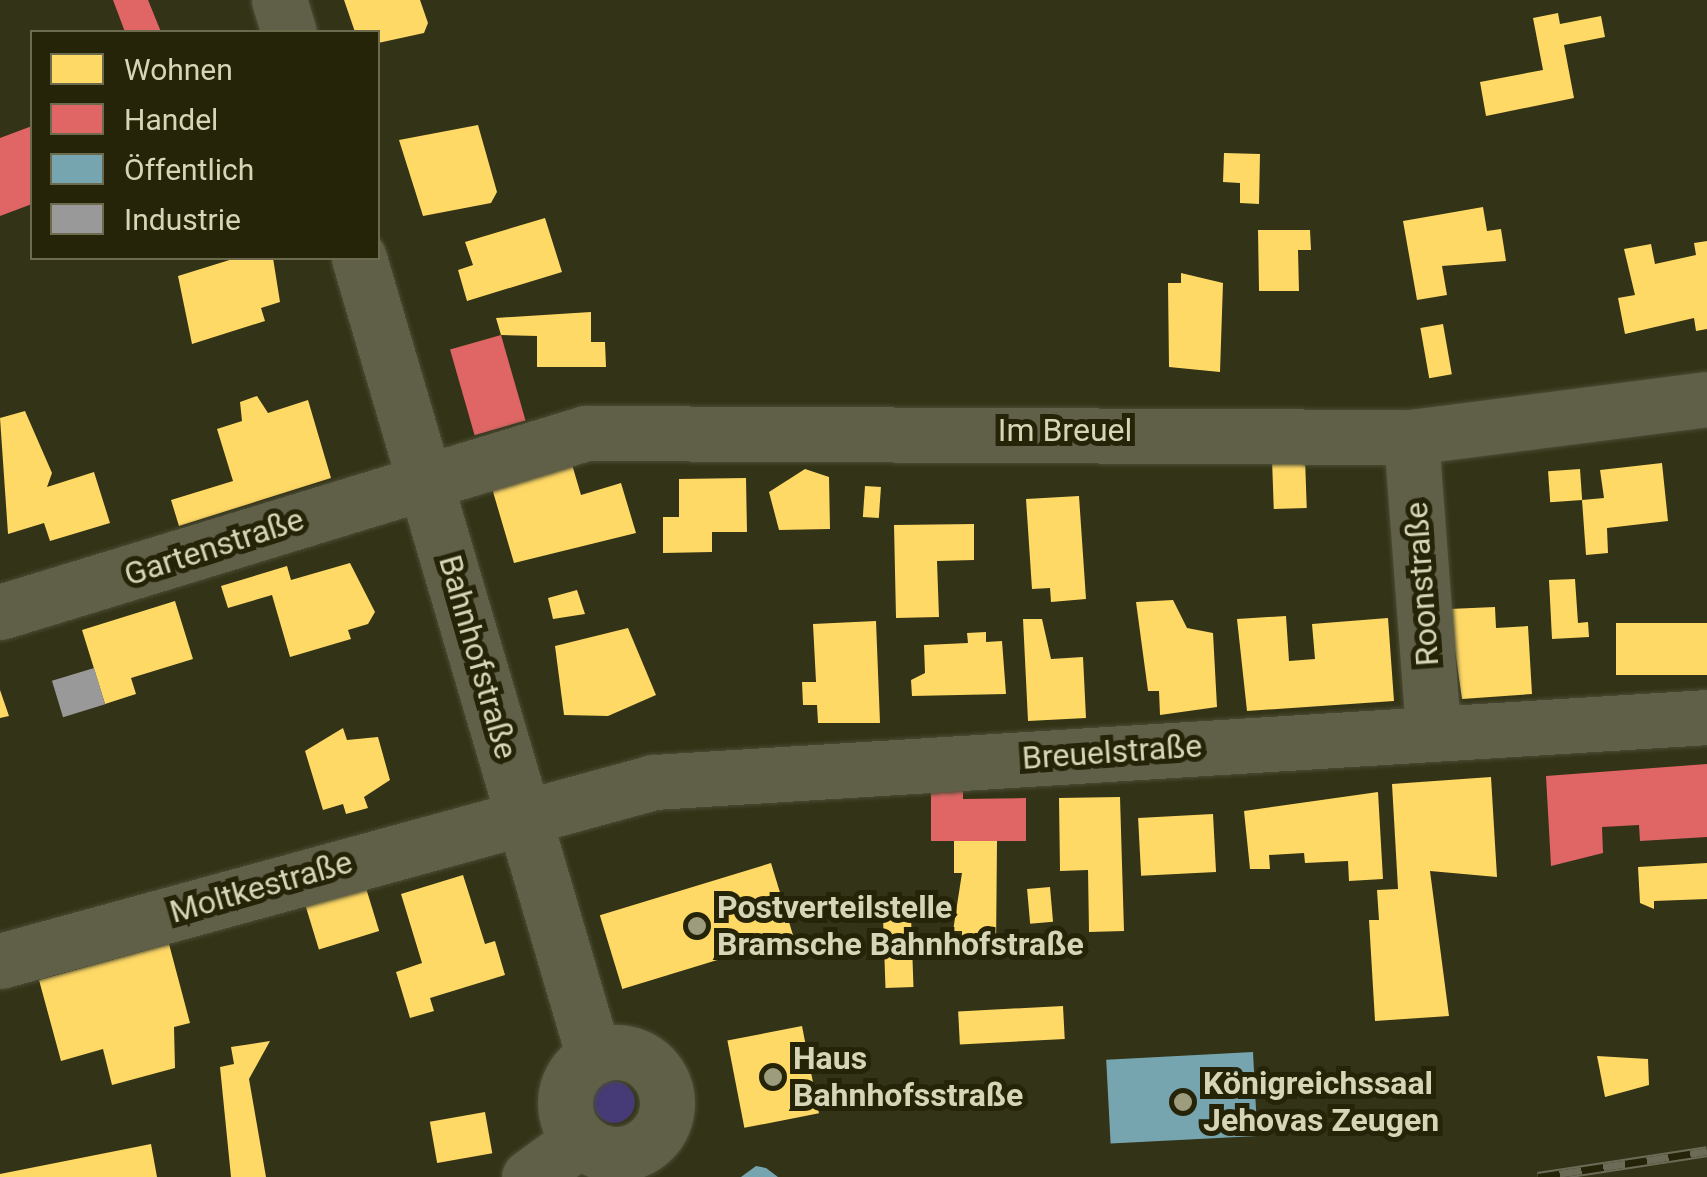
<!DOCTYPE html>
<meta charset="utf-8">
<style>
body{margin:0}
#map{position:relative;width:1707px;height:1177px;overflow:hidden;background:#333317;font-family:Roboto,sans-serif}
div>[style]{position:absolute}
.green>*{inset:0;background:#463b77}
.round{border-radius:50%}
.homes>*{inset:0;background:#ffd966;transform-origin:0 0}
.shops>*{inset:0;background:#e06666;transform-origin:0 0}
.public>*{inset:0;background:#76a5af;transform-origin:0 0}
.industry>*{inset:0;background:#999;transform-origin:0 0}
.roads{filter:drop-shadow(0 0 2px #4c4c36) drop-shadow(0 0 2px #4c4c36)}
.minor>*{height:55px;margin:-27.5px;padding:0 27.5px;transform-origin:27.5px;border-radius:27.5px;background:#606048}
.minor>.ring{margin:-27.5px;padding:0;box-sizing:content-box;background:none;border:55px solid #606048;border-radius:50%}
.rail>*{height:11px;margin-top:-5.5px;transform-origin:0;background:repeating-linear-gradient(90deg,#252409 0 22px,#6b6b57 0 44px);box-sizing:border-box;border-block:2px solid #6b6b57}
.dots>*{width:28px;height:28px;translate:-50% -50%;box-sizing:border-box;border:5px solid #252409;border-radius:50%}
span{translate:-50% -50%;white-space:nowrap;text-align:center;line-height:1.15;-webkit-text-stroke:10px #252409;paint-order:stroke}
.street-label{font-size:32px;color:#d6d6b6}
.poi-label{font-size:32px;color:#d6d6b6;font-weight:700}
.left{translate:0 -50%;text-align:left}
.legend{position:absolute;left:30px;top:30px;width:350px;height:230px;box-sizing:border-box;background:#252409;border:2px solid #6c6b4e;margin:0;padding:12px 18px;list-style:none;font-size:30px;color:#d6d6b6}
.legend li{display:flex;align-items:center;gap:20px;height:50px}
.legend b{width:50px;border:2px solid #6c6b4e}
</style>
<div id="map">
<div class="green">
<i class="round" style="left:593px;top:1081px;width:42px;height:42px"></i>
</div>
<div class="homes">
<i style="clip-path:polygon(344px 0,420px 0,428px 23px,424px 33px,378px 43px,378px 32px,355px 32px)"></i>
<i style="clip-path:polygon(1558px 13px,1560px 24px,1601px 16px,1605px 37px,1564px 45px,1574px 98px,1486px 116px,1480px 82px,1543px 70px,1533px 18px)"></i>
<i style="clip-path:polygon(478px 125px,497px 192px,491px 203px,423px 216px,399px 140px)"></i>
<i style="clip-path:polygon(1224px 153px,1260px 154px,1259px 204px,1240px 203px,1240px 183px,1223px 182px)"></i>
<i style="clip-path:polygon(1483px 207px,1487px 231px,1501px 229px,1506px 261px,1442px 266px,1447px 295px,1417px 300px,1403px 221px)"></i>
<i style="clip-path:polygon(545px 218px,562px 272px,467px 301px,458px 270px,473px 265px,465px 242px)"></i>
<i style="clip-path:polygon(1258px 230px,1310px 230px,1311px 250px,1298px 250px,1299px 291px,1259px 291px)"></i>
<i style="clip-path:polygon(1707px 241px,1707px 329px,1696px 331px,1694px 318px,1625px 334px,1618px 298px,1635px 295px,1624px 249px,1651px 244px,1655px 264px,1696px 255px,1694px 243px)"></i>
<i style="clip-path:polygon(236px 258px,273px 258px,280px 302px,261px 308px,265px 321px,192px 344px,178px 276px)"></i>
<i style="clip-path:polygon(1181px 273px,1223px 283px,1220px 372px,1169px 367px,1168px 283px,1181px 283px)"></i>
<i style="clip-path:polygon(591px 312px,591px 342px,605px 342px,606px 367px,537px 367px,537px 336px,501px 335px,496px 318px)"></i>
<i style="left:1443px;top:324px;width:51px;height:23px;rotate:80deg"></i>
<i style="clip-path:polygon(257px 396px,268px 413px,308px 400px,331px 478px,179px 526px,171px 500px,233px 481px,217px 429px,242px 421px,240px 402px)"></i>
<i style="clip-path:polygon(25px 411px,52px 473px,47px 487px,94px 472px,110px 523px,50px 541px,44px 523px,8px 534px,0 418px)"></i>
<i style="left:1305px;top:458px;width:50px;height:33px;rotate:88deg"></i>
<i style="clip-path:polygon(571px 461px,581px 495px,621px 483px,636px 533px,514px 563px,491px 485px)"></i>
<i style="clip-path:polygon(1662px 463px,1668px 521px,1607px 528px,1608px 553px,1586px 555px,1582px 500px,1604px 498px,1600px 470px)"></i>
<i style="clip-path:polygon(805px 469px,829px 477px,830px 529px,779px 530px,769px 492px)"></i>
<i style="left:1580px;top:469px;width:31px;height:32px;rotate:86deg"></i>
<i style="clip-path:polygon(746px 478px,747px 532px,712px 532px,712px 552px,663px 553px,663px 517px,679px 517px,679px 479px)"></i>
<i style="left:865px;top:486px;width:16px;height:31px;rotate:4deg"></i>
<i style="clip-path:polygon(1079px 496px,1086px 599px,1051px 602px,1050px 588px,1032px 589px,1026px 499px)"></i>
<i style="clip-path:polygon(974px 524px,974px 560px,937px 561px,939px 617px,896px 618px,894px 525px)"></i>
<i style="clip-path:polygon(350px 563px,375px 612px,368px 624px,348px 630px,351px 639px,290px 657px,272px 595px,228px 608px,221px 586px,287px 566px,291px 580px)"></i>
<i style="clip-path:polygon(1575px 579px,1578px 623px,1588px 622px,1589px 637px,1552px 639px,1549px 580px)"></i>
<i style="clip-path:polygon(577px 590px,585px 614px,553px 619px,548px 598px)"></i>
<i style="clip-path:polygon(1173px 600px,1187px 628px,1213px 633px,1217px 707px,1160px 715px,1159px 691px,1148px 691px,1136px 602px)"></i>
<i style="clip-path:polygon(175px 601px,193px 659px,131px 678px,136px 694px,105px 704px,82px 630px)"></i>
<i style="clip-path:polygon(1495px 607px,1496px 628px,1528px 626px,1532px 694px,1462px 699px,1449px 609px)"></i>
<i style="clip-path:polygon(1286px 616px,1289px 661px,1315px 659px,1312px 624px,1388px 618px,1394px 701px,1247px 711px,1237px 619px)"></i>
<i style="clip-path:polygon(1023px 619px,1042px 619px,1051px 659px,1083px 657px,1086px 718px,1028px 721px)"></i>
<i style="clip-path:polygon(876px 621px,880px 723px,818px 723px,817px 705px,803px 705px,802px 682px,816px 682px,813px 624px)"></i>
<i style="left:1707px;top:623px;width:52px;height:91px;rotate:90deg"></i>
<i style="clip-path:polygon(628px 628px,656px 695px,608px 716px,564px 715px,555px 646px)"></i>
<i style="clip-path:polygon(986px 632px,986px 642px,1002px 641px,1006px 694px,912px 696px,911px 680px,925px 673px,924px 645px,968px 643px,967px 633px)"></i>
<i style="clip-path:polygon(0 690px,9px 716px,0 718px)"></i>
<i style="clip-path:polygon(343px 728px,347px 740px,378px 737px,390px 780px,364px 797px,368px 808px,346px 814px,343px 804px,323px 810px,305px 751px)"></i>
<i style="clip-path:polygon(1491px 777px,1497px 877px,1430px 871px,1449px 1016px,1375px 1021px,1369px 920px,1379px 920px,1377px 890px,1398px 889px,1392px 784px)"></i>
<i style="clip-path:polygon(1378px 792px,1383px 879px,1349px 881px,1348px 861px,1305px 863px,1304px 853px,1269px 855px,1270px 869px,1250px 869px,1244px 811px)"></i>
<i style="clip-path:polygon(1120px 797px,1124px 931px,1089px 932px,1088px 870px,1060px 871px,1059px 798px)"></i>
<i style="left:1213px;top:814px;width:58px;height:75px;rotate:87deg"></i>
<i style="clip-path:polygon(954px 840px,997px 841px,996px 950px,962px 944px,962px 931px,953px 931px,962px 873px,954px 873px)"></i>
<i style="left:771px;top:863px;width:77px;height:179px;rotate:73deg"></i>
<i style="clip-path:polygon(1707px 863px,1707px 899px,1654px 901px,1654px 909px,1640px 903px,1638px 867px)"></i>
<i style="clip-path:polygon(463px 875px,485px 944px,495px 941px,505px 975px,430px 998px,434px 1011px,410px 1018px,396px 972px,422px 963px,401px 894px)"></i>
<i style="left:1050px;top:887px;width:35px;height:23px;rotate:85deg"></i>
<i style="left:366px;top:888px;width:45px;height:63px;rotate:73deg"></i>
<i style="left:911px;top:916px;width:71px;height:28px;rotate:88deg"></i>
<i style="clip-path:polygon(169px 944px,190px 1023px,174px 1027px,175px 1068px,112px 1085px,103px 1049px,61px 1061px,39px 980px)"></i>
<i style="left:1063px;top:1006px;width:33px;height:105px;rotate:87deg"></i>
<i style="left:802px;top:1026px;width:89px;height:76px;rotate:79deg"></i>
<i style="clip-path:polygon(270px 1041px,249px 1079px,266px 1177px,231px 1177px,220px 1067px,234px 1064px,231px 1047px)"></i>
<i style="clip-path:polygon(1597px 1056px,1648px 1059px,1649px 1085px,1605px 1097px)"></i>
<i style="left:485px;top:1112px;width:42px;height:56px;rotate:80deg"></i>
<i style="clip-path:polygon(151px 1144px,157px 1177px,0 1177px,0 1174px)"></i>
</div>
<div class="shops">
<i style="clip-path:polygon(113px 0,148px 0,161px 32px,125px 32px)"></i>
<i style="clip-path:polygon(32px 126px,32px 204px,0 216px,0 138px)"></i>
<i style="left:501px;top:335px;width:89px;height:53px;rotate:74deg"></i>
<i style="clip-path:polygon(1707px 764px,1707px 837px,1640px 841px,1639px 825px,1602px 827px,1603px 853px,1551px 866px,1546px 776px)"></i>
<i style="clip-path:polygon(931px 786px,963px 786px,963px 799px,1026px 798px,1026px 841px,931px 841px)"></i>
</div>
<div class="public">
<i style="left:1253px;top:1052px;width:84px;height:147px;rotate:87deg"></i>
<i style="clip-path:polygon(756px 1166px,766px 1168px,778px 1177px,741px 1177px)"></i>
</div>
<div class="industry">
<i style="left:94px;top:668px;width:38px;height:44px;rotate:73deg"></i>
</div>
<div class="roads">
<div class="minor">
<i style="left:279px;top:0;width:34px;rotate:73deg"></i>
<i style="left:359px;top:258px;width:833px;rotate:73.61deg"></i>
<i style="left:1411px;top:437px;width:295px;rotate:85.7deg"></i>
<i style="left:0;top:612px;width:613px;rotate:-16.99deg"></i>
<i style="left:586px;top:433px;width:825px;rotate:0.28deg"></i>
<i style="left:1411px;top:437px;width:298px;rotate:-7.3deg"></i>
<i style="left:0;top:961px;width:678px;rotate:-15.31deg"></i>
<i style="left:654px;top:782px;width:1055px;rotate:-3.53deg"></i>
<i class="ring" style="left:565px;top:1052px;width:47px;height:47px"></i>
<i style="left:529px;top:1177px;width:63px;rotate:-36deg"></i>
</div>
</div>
<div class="rail">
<i style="left:1538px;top:1177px;width:171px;rotate:-8.7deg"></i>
</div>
<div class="dots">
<i style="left:697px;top:926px;background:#9d9d7e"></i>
<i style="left:773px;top:1077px;background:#9d9d7e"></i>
<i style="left:1183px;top:1102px;background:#9d9d7e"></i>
</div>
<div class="street-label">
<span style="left:1065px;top:430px">Im Breuel</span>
<span style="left:214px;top:547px;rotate:-18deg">Gartenstraße</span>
<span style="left:1422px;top:584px;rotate:-94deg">Roonstraße</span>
<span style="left:478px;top:657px;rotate:74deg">Bahnhofstraße</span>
<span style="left:1112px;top:752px;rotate:-4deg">Breuelstraße</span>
<span style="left:261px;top:887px;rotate:-16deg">Moltkestraße</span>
</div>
<div class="poi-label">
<span class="left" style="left:717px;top:926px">Postverteilstelle<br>Bramsche Bahnhofstraße</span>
<span class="left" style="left:793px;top:1077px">Haus<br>Bahnhofsstraße</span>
<span class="left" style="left:1203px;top:1102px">Königreichssaal<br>Jehovas Zeugen</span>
</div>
<ul class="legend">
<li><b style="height:28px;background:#ffd966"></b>Wohnen</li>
<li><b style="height:28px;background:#e06666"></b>Handel</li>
<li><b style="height:28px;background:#76a5af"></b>Öffentlich</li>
<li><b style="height:28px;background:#999"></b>Industrie</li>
</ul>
</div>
